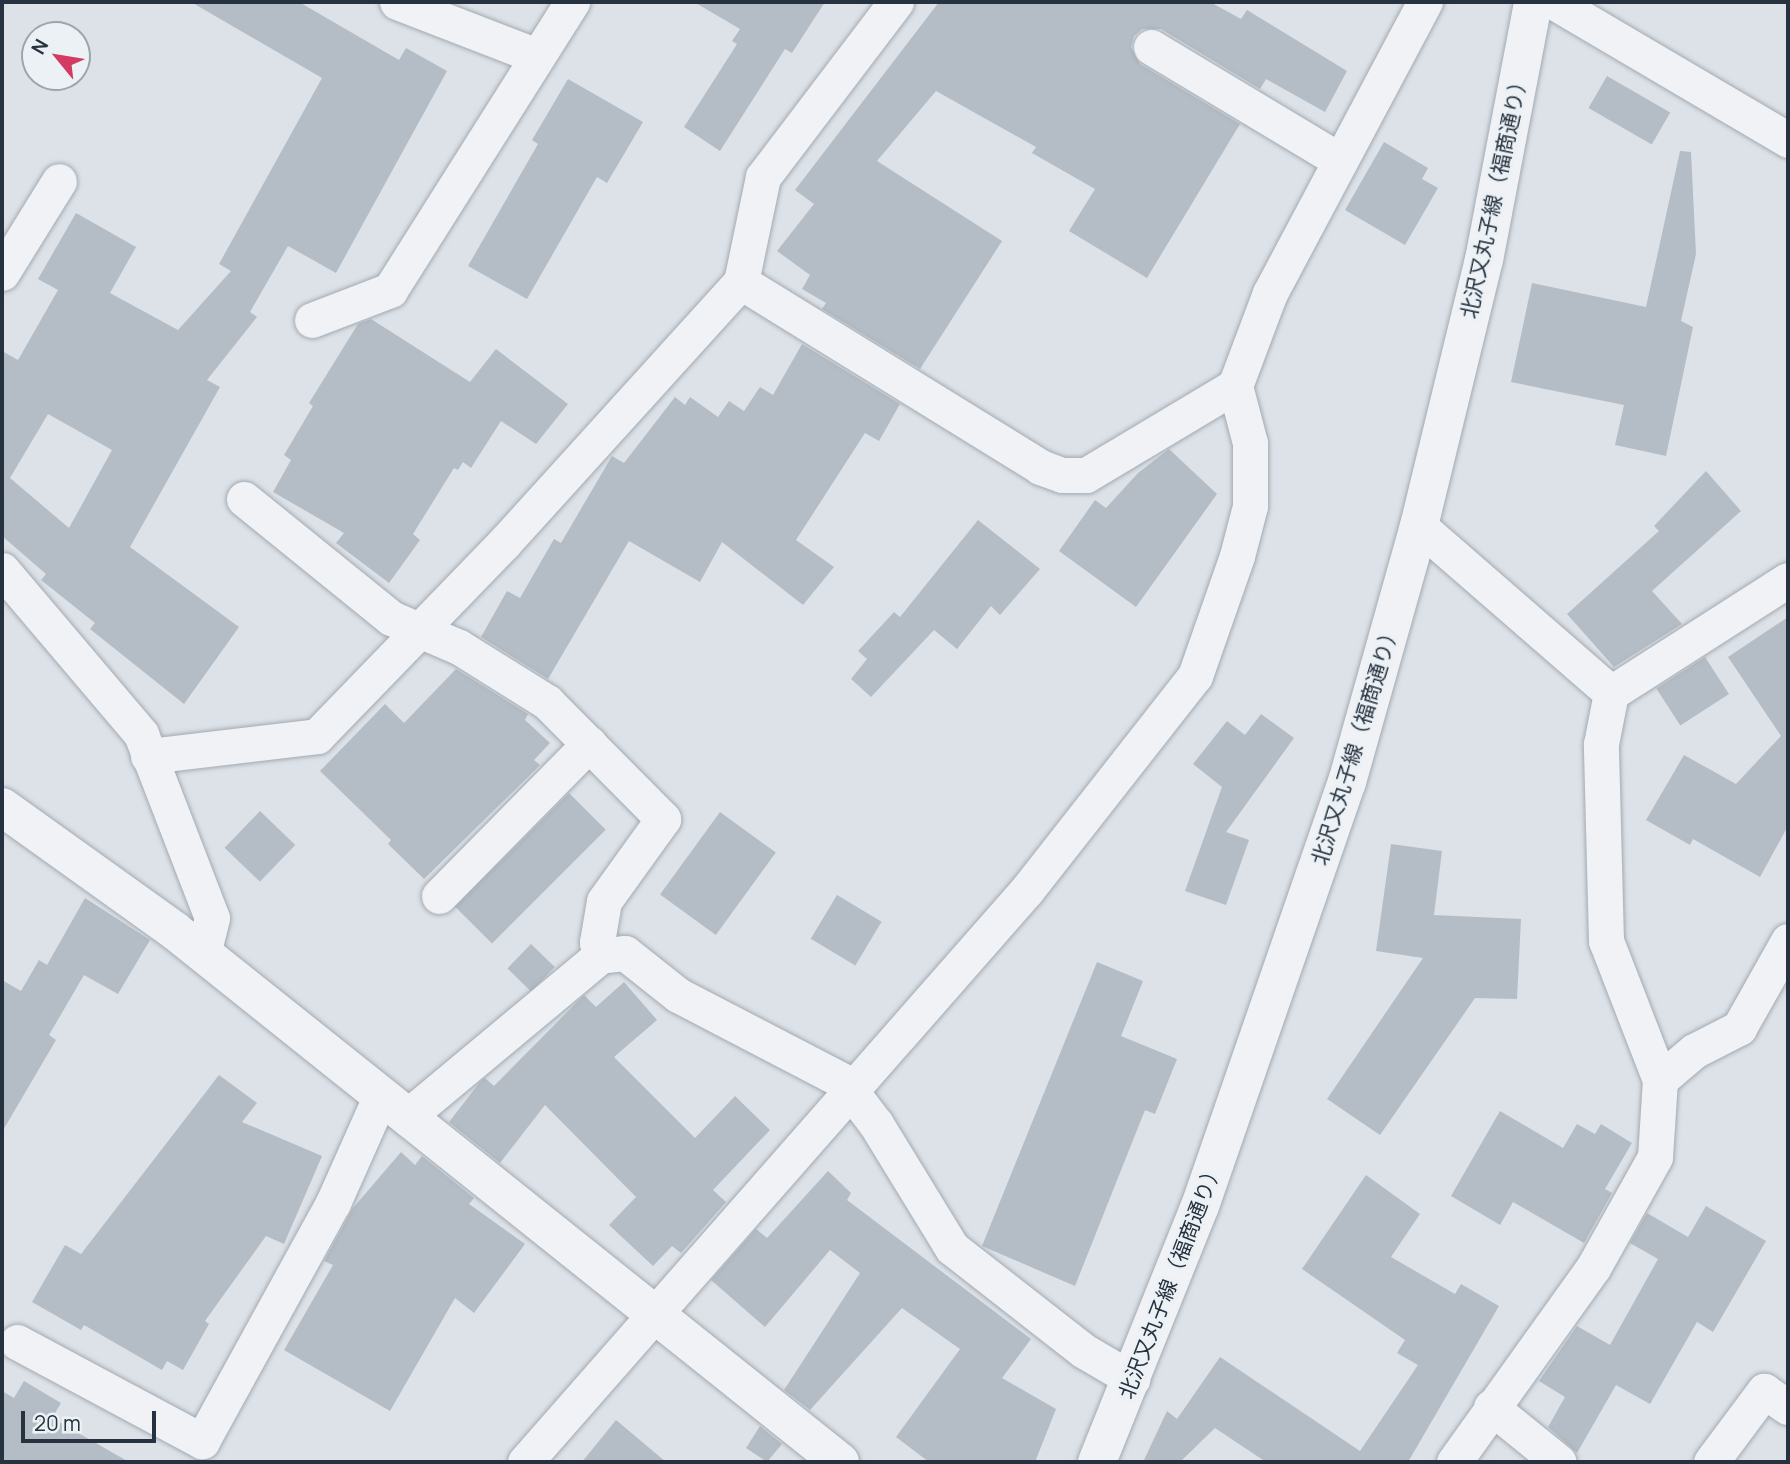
<!DOCTYPE html>
<meta charset="utf-8">
<style>
body{margin:0}
#map{position:relative;width:1790px;height:1464px;overflow:hidden;background:#dde2e8;font-family:Manrope,"Noto Sans JP",sans-serif}
div>[style]{position:absolute}
.building>*{inset:0;background:#b4bcc5;transform-origin:0 0}
.roads{filter:drop-shadow(0 0 2px #a2aab2) drop-shadow(0 0 2px #a2aab2)}
.minor>*{height:35px;margin:-17.5px;padding:0 17.5px;transform-origin:17.5px;border-radius:17.5px;background:#f0f2f6}
.tertiary>*{height:38px;margin:-19px;padding:0 19px;transform-origin:19px;border-radius:19px;background:#f0f2f6}
span{translate:-50% -50%;white-space:nowrap;text-align:center;line-height:1.15;-webkit-text-stroke:6px #ecf1f5;paint-order:stroke}
.street-label{font-size:21px;color:#26323f}
.frame{position:absolute;inset:0;border:4px solid #26323f;pointer-events:none}
.north{position:absolute;left:21px;top:21px;width:70px;height:70px;box-sizing:border-box;background:#ecf1f5;border:2px solid #9da5ac;border-radius:50%;rotate:300deg;font-size:19px;font-weight:700;line-height:28px;text-align:center;color:#26323f}
.north::after{content:'';display:block;margin:auto;width:24px;height:32px;background:#d43b63;clip-path:polygon(50% 0,100% 100%,50% 72%,0 100%)}
.scale{position:absolute;left:21px;top:1411px;width:135px;height:32px;box-sizing:border-box;border:4px solid #26323f;border-top:0;padding-left:9px;font-size:21px;line-height:24px;white-space:nowrap;color:#26323f;-webkit-text-stroke:5px #ecf1f5;paint-order:stroke}
</style>
<div id="map">
<div class="building">
<i style="clip-path:polygon(evenodd,191px 2px,299px 2px,399px 60px,406px 48px,447px 71px,336px 273px,288px 246px,250px 312px,257px 317px,207px 380px,220px 387px,130px 547px,239px 627px,184px 704px,90px 629px,95px 623px,41px 580px,46px 574px,2px 536px,2px 351px,18px 360px,58px 290px,38px 279px,76px 213px,136px 247px,110px 293px,178px 330px,231px 271px,219px 264px,322px 78px,191px 2px,48px 414px,112px 450px,69px 528px,10px 478px,48px 414px)"></i>
<i style="clip-path:polygon(694px 2px,825px 2px,792px 53px,785px 49px,720px 151px,684px 127px,737px 44px,732px 41px,740px 29px)"></i>
<i style="clip-path:polygon(939px 2px,1210px 2px,1241px 19px,1247px 10px,1347px 71px,1325px 112px,1266px 79px,1260px 89px,1161px 29px,1142px 29px,1134px 36px,1131px 47px,1140px 64px,1240px 124px,1147px 278px,1069px 231px,1095px 189px,1032px 153px,1036px 147px,936px 91px,877px 161px,1002px 241px,920px 369px,822px 309px,826px 303px,802px 289px,810px 275px,777px 251px,814px 204px,795px 190px)"></i>
<i style="left:1607px;top:76px;width:73px;height:37px;rotate:30deg"></i>
<i style="clip-path:polygon(568px 79px,643px 122px,607px 183px,597px 177px,527px 299px,468px 266px,538px 144px,532px 140px)"></i>
<i style="clip-path:polygon(1384px 142px,1428px 168px,1422px 179px,1438px 188px,1405px 245px,1345px 210px)"></i>
<i style="clip-path:polygon(1680px 151px,1691px 152px,1696px 254px,1681px 321px,1693px 327px,1666px 456px,1615px 445px,1624px 405px,1511px 382px,1532px 283px,1646px 307px)"></i>
<i style="clip-path:polygon(371px 319px,470px 382px,496px 349px,568px 404px,536px 444px,501px 421px,471px 468px,463px 462px,458px 470px,454px 468px,413px 534px,420px 540px,389px 583px,336px 543px,344px 533px,273px 492px,291px 460px,284px 455px,313px 406px,309px 403px,358px 324px)"></i>
<i style="clip-path:polygon(802px 344px,900px 404px,879px 441px,865px 433px,796px 540px,834px 567px,803px 605px,722px 542px,700px 582px,629px 541px,548px 679px,481px 637px,507px 591px,520px 598px,554px 539px,561px 543px,612px 456px,624px 463px,675px 397px,685px 405px,690px 397px,718px 417px,729px 401px,744px 411px,760px 387px,773px 395px)"></i>
<i style="clip-path:polygon(1169px 449px,1217px 494px,1136px 607px,1059px 551px,1095px 500px,1106px 508px,1138px 473px)"></i>
<i style="clip-path:polygon(1706px 471px,1741px 511px,1652px 591px,1682px 624px,1614px 667px,1567px 614px,1659px 531px,1654px 526px)"></i>
<i style="clip-path:polygon(978px 520px,1040px 569px,1000px 615px,991px 606px,957px 649px,934px 630px,871px 697px,851px 679px,867px 659px,858px 651px,894px 612px,900px 617px)"></i>
<i style="clip-path:polygon(1788px 617px,1788px 826px,1760px 877px,1693px 839px,1690px 845px,1646px 820px,1684px 755px,1736px 784px,1781px 736px,1728px 657px)"></i>
<i style="left:1705px;top:657px;width:44px;height:58px;rotate:57deg"></i>
<i style="clip-path:polygon(456px 669px,528px 714px,525px 720px,550px 743px,534px 760px,540px 765px,424px 879px,388px 844px,391px 840px,320px 771px,385px 704px,404px 723px)"></i>
<i style="clip-path:polygon(1261px 714px,1294px 738px,1226px 832px,1249px 840px,1226px 905px,1185px 891px,1222px 787px,1193px 764px,1227px 721px,1245px 735px)"></i>
<i style="left:569px;top:793px;width:52px;height:161px;rotate:45deg"></i>
<i style="left:260px;top:811px;width:49px;height:51px;rotate:44deg"></i>
<i style="left:720px;top:812px;width:69px;height:102px;rotate:36deg"></i>
<i style="clip-path:polygon(1391px 844px,1442px 851px,1434px 915px,1521px 919px,1517px 999px,1475px 998px,1380px 1135px,1327px 1099px,1423px 958px,1376px 951px)"></i>
<i style="left:837px;top:895px;width:52px;height:51px;rotate:31deg"></i>
<i style="clip-path:polygon(85px 898px,150px 940px,118px 994px,84px 975px,49px 1035px,56px 1040px,2px 1132px,2px 980px,21px 991px,39px 960px,47px 965px)"></i>
<i style="left:531px;top:944px;width:33px;height:34px;rotate:44deg"></i>
<i style="clip-path:polygon(1097px 962px,1143px 981px,1121px 1036px,1177px 1059px,1155px 1114px,1145px 1110px,1075px 1286px,982px 1246px)"></i>
<i style="clip-path:polygon(624px 982px,657px 1020px,614px 1057px,695px 1138px,735px 1096px,770px 1130px,713px 1190px,726px 1202px,681px 1253px,672px 1246px,653px 1266px,609px 1225px,636px 1197px,545px 1105px,500px 1163px,449px 1122px,480px 1082px,485px 1078px,494px 1086px,584px 995px,596px 1007px)"></i>
<i style="clip-path:polygon(219px 1075px,257px 1103px,242px 1122px,322px 1156px,284px 1244px,266px 1236px,205px 1321px,209px 1324px,183px 1370px,167px 1361px,162px 1370px,84px 1325px,81px 1330px,32px 1302px,65px 1245px,81px 1254px)"></i>
<i style="clip-path:polygon(1500px 1111px,1563px 1148px,1577px 1124px,1595px 1134px,1601px 1124px,1632px 1143px,1605px 1189px,1612px 1193px,1584px 1243px,1513px 1202px,1500px 1225px,1451px 1196px)"></i>
<i style="clip-path:polygon(401px 1152px,415px 1165px,422px 1156px,474px 1198px,469px 1204px,525px 1244px,474px 1313px,455px 1298px,390px 1411px,284px 1350px,333px 1265px,324px 1261px,353px 1208px)"></i>
<i style="clip-path:polygon(828px 1171px,851px 1193px,847px 1200px,1031px 1339px,1002px 1378px,1056px 1409px,1035px 1462px,929px 1462px,896px 1437px,960px 1349px,902px 1308px,810px 1410px,784px 1390px,860px 1273px,830px 1250px,765px 1327px,711px 1280px,756px 1229px,767px 1238px)"></i>
<i style="clip-path:polygon(1366px 1175px,1420px 1214px,1391px 1257px,1455px 1294px,1461px 1284px,1499px 1306px,1408px 1462px,1266px 1462px,1215px 1428px,1180px 1462px,1143px 1462px,1167px 1411px,1177px 1419px,1220px 1357px,1360px 1451px,1418px 1365px,1397px 1353px,1405px 1340px,1302px 1269px)"></i>
<i style="clip-path:polygon(1706px 1206px,1766px 1241px,1713px 1332px,1697px 1322px,1650px 1404px,1616px 1385px,1577px 1453px,1548px 1427px,1565px 1397px,1539px 1381px,1577px 1326px,1610px 1345px,1658px 1259px,1630px 1243px,1647px 1213px,1688px 1237px)"></i>
<i style="clip-path:polygon(24px 1381px,61px 1403px,52px 1418px,129px 1462px,2px 1462px,2px 1391px,14px 1398px)"></i>
<i style="clip-path:polygon(616px 1420px,666px 1462px,582px 1462px)"></i>
<i style="clip-path:polygon(760px 1426px,782px 1444px,767px 1462px,746px 1448px)"></i>
</div>
<div class="roads">
<div class="minor">
<i style="left:397px;top:2px;width:150px;rotate:21.1deg"></i>
<i style="left:1554px;top:2px;width:272px;rotate:30.5deg"></i>
<i style="left:1151px;top:47px;width:219px;rotate:31deg"></i>
<i style="left:2px;top:273px;width:108px;rotate:-58.2deg"></i>
<i style="left:741px;top:282px;width:352px;rotate:31.7deg"></i>
<i style="left:1040px;top:467px;width:23px;rotate:20deg"></i>
<i style="left:1062px;top:475px;width:24px"></i>
<i style="left:1086px;top:475px;width:174px;rotate:-30.9deg"></i>
<i style="left:1235px;top:386px;width:99px;rotate:-69.4deg"></i>
<i style="left:1270px;top:293px;width:330px;rotate:-62deg"></i>
<i style="left:312px;top:320px;width:84px;rotate:-21deg"></i>
<i style="left:390px;top:290px;width:341px;rotate:-57.7deg"></i>
<i style="left:244px;top:499px;width:189px;rotate:39deg"></i>
<i style="left:391px;top:618px;width:74px;rotate:23.1deg"></i>
<i style="left:459px;top:647px;width:104px;rotate:32deg"></i>
<i style="left:547px;top:702px;width:165px;rotate:45.2deg"></i>
<i style="left:663px;top:819px;width:101px;rotate:125.7deg"></i>
<i style="left:604px;top:901px;width:42px;rotate:99.7deg"></i>
<i style="left:597px;top:942px;width:14px;rotate:78deg"></i>
<i style="left:1419px;top:526px;width:254px;rotate:41deg"></i>
<i style="left:1611px;top:693px;width:210px;rotate:-32.6deg"></i>
<i style="left:2px;top:570px;width:215px;rotate:49.7deg"></i>
<i style="left:141px;top:734px;width:197px;rotate:68.9deg"></i>
<i style="left:212px;top:918px;width:37px;rotate:104deg"></i>
<i style="left:148px;top:756px;width:170px;rotate:-6.7deg"></i>
<i style="left:317px;top:736px;width:269px;rotate:-45.9deg"></i>
<i style="left:504px;top:543px;width:353px;rotate:-47.8deg"></i>
<i style="left:741px;top:282px;width:107px;rotate:-78.2deg"></i>
<i style="left:763px;top:177px;width:220px;rotate:-52.8deg"></i>
<i style="left:439px;top:896px;width:214px;rotate:-45.4deg"></i>
<i style="left:1660px;top:1080px;width:45px;rotate:-40.5deg"></i>
<i style="left:1694px;top:1051px;width:51px;rotate:-27.1deg"></i>
<i style="left:1739px;top:1028px;width:100px;rotate:-60.6deg"></i>
<i style="left:408px;top:1116px;width:250px;rotate:-39.8deg"></i>
<i style="left:600px;top:956px;width:25px;rotate:-7deg"></i>
<i style="left:625px;top:953px;width:68px;rotate:38.4deg"></i>
<i style="left:678px;top:995px;width:186px;rotate:27.5deg"></i>
<i style="left:843px;top:1081px;width:54px;rotate:52.5deg"></i>
<i style="left:876px;top:1124px;width:145px;rotate:58.5deg"></i>
<i style="left:952px;top:1248px;width:167px;rotate:38deg"></i>
<i style="left:1084px;top:1351px;width:56px;rotate:30.3deg"></i>
<i style="left:17px;top:1342px;width:210px;rotate:28.2deg"></i>
<i style="left:202px;top:1441px;width:272px;rotate:-61.2deg"></i>
<i style="left:333px;top:1203px;width:118px;rotate:-66deg"></i>
<i style="left:1491px;top:1407px;width:87px;rotate:39deg"></i>
<i style="left:525px;top:1462px;width:761px;rotate:-48.73deg"></i>
<i style="left:1027px;top:890px;width:272px;rotate:-51.9deg"></i>
<i style="left:1195px;top:676px;width:127px;rotate:-70.7deg"></i>
<i style="left:1237px;top:556px;width:52px;rotate:-75.4deg"></i>
<i style="left:1250px;top:506px;width:63px;rotate:-90deg"></i>
<i style="left:1250px;top:443px;width:59px;rotate:-104.7deg"></i>
<i style="left:1454px;top:1462px;width:239px;rotate:-54.4deg"></i>
<i style="left:1593px;top:1268px;width:127px;rotate:-60.8deg"></i>
<i style="left:1655px;top:1157px;width:77px;rotate:-86.3deg"></i>
<i style="left:1660px;top:1080px;width:149px;rotate:-111.2deg"></i>
<i style="left:1606px;top:941px;width:197px;rotate:-91.5deg"></i>
<i style="left:1601px;top:744px;width:52px;rotate:-78.9deg"></i>
<i style="left:1711px;top:1462px;width:89px;rotate:-53.3deg"></i>
<i style="left:1764px;top:1391px;width:29px;rotate:34deg"></i>
</div>
<div class="tertiary">
<i style="left:2px;top:807px;width:213px;rotate:35.6deg"></i>
<i style="left:175px;top:931px;width:851px;rotate:38.61deg"></i>
<i style="left:1097px;top:1462px;width:276px;rotate:-68.1deg"></i>
<i style="left:1200px;top:1206px;width:449px;rotate:-70.9deg"></i>
<i style="left:1347px;top:782px;width:266px;rotate:-74.3deg"></i>
<i style="left:1419px;top:526px;width:274px;rotate:-76.3deg"></i>
<i style="left:1484px;top:260px;width:263px;rotate:-79.2deg"></i>
</div>
</div>
<div class="street-label">
<span style="left:1494px;top:195px;rotate:-78deg">北沢又丸子線（福商通り）</span>
<span style="left:1355px;top:744px;rotate:-73deg">北沢又丸子線（福商通り）</span>
<span style="left:1170px;top:1280px;rotate:-69deg">北沢又丸子線（福商通り）</span>
</div>
<div class="frame"></div>
<div class="north">N</div>
<div class="scale">20 m</div>
</div>
